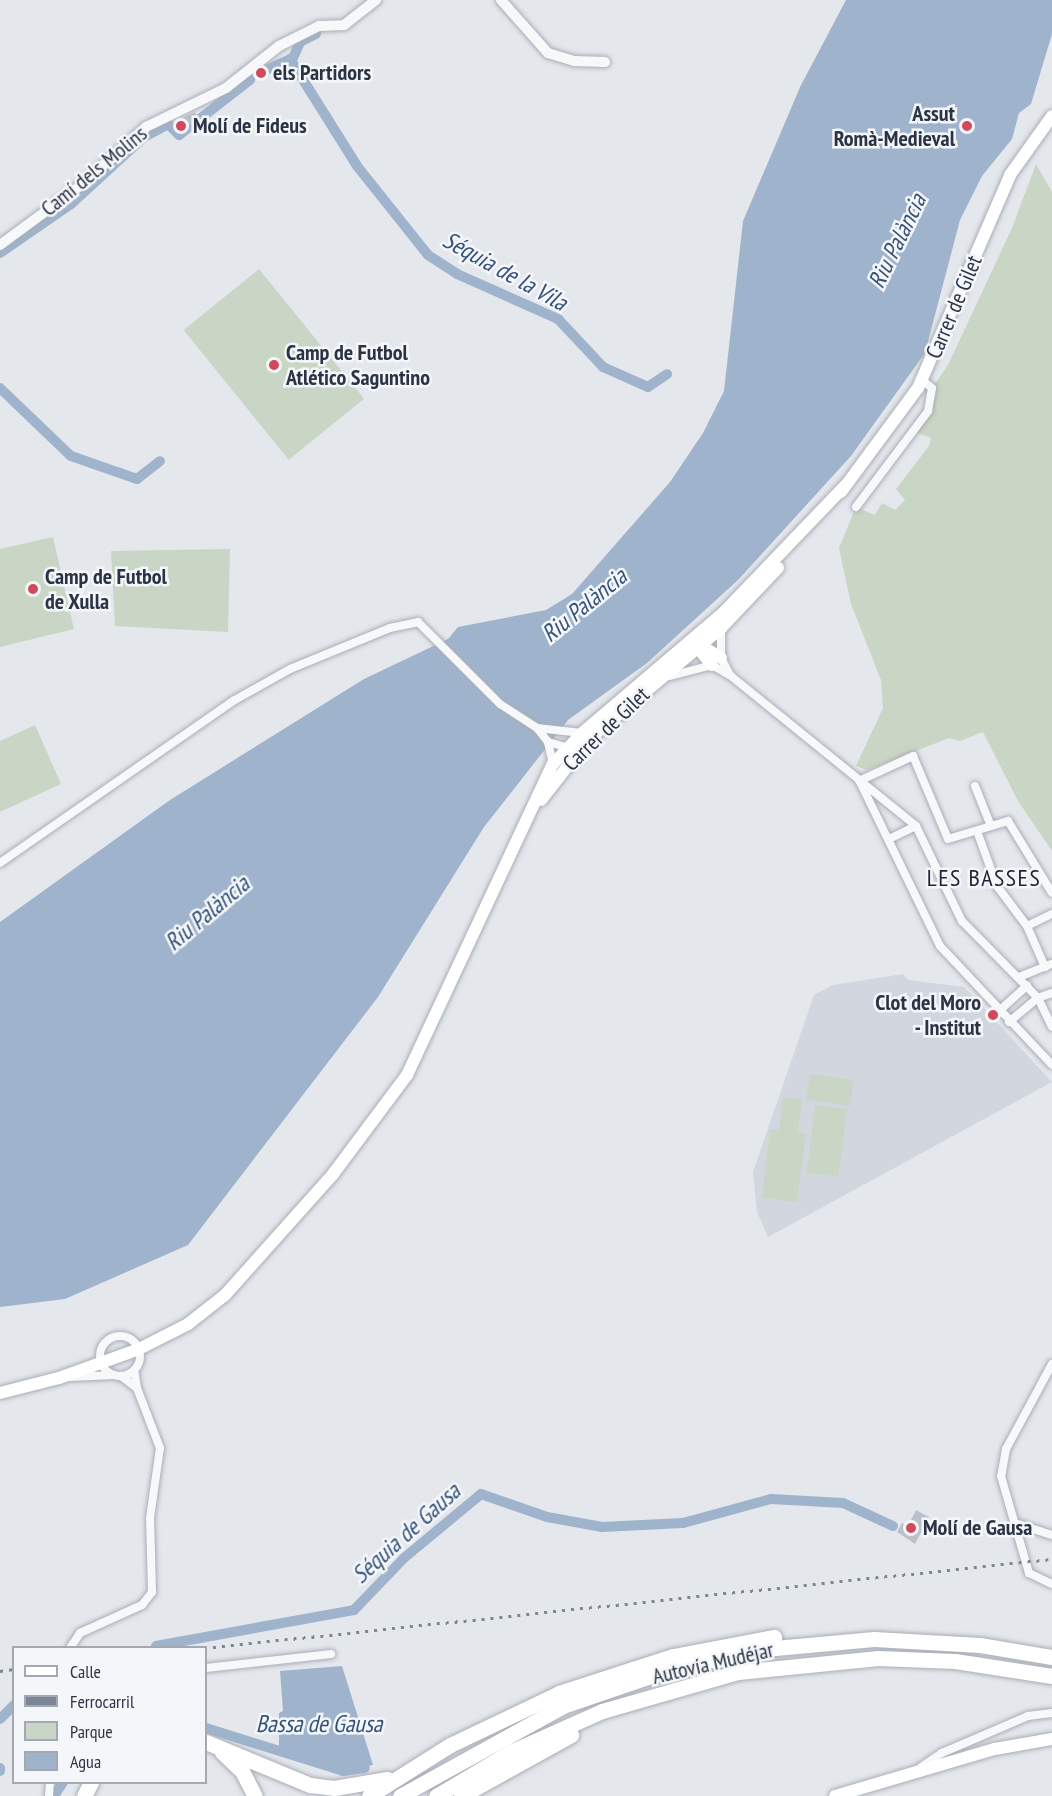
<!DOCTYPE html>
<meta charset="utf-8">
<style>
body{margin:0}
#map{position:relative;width:1052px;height:1796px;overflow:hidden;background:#e4e7ec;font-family:"PT Sans Narrow",sans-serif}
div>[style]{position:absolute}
.built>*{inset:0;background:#d2d6de}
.green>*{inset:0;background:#c9d6c5;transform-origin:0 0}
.water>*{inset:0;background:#9fb4cc}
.canal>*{height:10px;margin:-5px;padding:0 5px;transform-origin:5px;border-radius:5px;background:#9fb4cc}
.building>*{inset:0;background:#bbc0ca}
.roads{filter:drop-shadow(0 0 2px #a9aeb7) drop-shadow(0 0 2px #a9aeb7)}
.minor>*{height:8px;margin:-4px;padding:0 4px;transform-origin:4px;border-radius:4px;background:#f7f8fa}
.minor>.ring{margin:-4px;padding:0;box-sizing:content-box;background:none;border:8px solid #f7f8fa;border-radius:50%}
.tertiary>*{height:10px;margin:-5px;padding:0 5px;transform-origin:5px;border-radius:5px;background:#f7f8fa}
.secondary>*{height:12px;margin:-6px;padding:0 6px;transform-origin:6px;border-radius:6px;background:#fff}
.motorway>*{height:15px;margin:-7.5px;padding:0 7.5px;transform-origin:7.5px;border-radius:7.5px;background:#fff}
.rail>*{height:3px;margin-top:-1.5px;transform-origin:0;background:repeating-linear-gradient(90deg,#7d8696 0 3px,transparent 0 9px)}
.dots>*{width:16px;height:16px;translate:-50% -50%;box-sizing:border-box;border:3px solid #f4f6f9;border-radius:50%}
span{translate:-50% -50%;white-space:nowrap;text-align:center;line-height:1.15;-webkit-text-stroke:5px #f4f6f9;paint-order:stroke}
.poi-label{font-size:22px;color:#2b3445;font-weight:700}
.left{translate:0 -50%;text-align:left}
.right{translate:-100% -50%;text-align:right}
.street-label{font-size:22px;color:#2b3445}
.water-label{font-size:24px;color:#34527a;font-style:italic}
.neighbourhood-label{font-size:24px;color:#1d2536;letter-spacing:1.5px}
.legend{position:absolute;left:12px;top:1646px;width:195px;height:138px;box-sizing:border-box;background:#f4f6f9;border:2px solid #a4a8b1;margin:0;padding:8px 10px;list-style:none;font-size:18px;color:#2b3445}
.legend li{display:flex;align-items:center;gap:12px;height:30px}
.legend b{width:30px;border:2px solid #a4a8b1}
</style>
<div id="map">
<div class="built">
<i style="clip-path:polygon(903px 974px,908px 980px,964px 987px,1052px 1082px,768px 1237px,757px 1212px,753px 1172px,814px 995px,833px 985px)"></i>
</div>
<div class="green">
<i style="clip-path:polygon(1036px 164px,1052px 192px,1052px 851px,1018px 801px,983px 732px,960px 741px,949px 738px,867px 770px,856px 766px,883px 708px,881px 680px,851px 604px,839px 548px,856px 507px,875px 515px,882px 503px,895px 510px,905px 500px,896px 489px,929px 446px,931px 438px,916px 432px,932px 388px,948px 365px,1012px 228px)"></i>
<i style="left:259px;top:269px;width:167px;height:97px;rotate:51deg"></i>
<i style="clip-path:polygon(53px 537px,74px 629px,0 647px,0 549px)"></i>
<i style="clip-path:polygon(230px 549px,228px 632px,115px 626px,111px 551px)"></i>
<i style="clip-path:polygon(35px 725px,61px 784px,0 812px,0 741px)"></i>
<i style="left:810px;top:1074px;width:44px;height:26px;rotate:8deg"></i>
<i style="clip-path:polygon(783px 1097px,802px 1099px,798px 1132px,806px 1134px,797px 1202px,762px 1198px,770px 1129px,779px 1130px)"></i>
<i style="left:815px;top:1105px;width:32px;height:68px;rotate:7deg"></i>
</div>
<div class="water">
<i style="clip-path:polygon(846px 0,1052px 0,1052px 34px,1031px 104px,1019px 113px,1012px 139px,982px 176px,960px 220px,925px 353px,851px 456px,738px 580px,647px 663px,568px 720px,484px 827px,378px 997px,188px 1245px,65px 1299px,0 1307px,0 922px,170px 800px,364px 679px,448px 639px,458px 627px,546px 610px,572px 594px,670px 482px,703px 433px,724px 391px,743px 221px,801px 85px)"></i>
<i style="clip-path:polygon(342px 1666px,373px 1765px,342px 1770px,279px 1750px,279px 1713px,283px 1711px,280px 1671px)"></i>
</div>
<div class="canal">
<i style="left:290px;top:59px;width:126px;rotate:57.9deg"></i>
<i style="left:357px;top:166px;width:114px;rotate:51.4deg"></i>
<i style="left:428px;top:255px;width:35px;rotate:33deg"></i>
<i style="left:457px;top:274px;width:111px;rotate:24deg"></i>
<i style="left:558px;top:319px;width:66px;rotate:46.8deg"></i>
<i style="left:603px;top:367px;width:49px;rotate:24deg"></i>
<i style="left:648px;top:387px;width:23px;rotate:-34deg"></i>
<i style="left:259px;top:73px;width:37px;rotate:-24deg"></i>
<i style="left:293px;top:58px;width:17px;rotate:-66deg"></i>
<i style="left:300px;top:42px;width:18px;rotate:-27deg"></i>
<i style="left:0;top:253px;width:86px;rotate:-34.6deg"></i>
<i style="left:71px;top:204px;width:99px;rotate:-42.5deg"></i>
<i style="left:144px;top:137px;width:27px;rotate:-28deg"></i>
<i style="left:168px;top:124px;width:16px;rotate:45deg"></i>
<i style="left:179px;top:135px;width:90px;rotate:-37.8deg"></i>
<i style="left:0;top:388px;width:98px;rotate:43.8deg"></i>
<i style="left:71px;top:456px;width:70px;rotate:19.2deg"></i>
<i style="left:137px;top:479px;width:29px;rotate:-38deg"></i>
<i style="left:156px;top:1646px;width:201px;rotate:-10.3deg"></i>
<i style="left:354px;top:1610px;width:72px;rotate:-46.1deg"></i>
<i style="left:404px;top:1558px;width:100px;rotate:-39.7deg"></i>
<i style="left:481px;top:1494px;width:70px;rotate:19.2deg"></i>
<i style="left:547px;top:1517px;width:56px;rotate:10.3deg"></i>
<i style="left:602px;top:1527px;width:81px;rotate:-2.8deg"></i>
<i style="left:683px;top:1523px;width:91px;rotate:-15.3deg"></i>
<i style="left:771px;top:1499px;width:72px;rotate:3.2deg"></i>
<i style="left:843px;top:1503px;width:55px;rotate:24.7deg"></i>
<i style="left:0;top:1719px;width:20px;rotate:-45deg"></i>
<i style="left:206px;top:1728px;width:144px;rotate:17.4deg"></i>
<i style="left:343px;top:1771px;width:22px;rotate:-8deg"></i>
<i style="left:0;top:1768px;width:3px;rotate:90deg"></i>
<i style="left:54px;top:1796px;width:17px;rotate:-57deg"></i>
</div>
<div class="building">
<i style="clip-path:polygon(195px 112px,198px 119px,178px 133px,173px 122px)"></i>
<i style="clip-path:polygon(916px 1510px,929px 1517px,915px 1544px,897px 1532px,902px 1523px,908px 1526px)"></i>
</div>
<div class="roads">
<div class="minor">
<i style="left:856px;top:507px;width:120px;rotate:-53.1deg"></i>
<i style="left:928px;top:411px;width:23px;rotate:-80deg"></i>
<i style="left:932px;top:388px;width:13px;rotate:-141deg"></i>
<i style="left:721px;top:628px;width:30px;rotate:90deg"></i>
<i style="left:721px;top:658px;width:19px;rotate:62deg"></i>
<i style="left:670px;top:676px;width:43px;rotate:-14.7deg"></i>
<i style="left:712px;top:665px;width:22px;rotate:30deg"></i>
<i style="left:731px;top:676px;width:238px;rotate:39deg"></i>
<i style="left:916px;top:826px;width:106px;rotate:64.2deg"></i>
<i style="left:962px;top:921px;width:108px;rotate:45.4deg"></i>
<i style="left:1038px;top:998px;width:32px;rotate:64deg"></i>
<i style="left:548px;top:742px;width:22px;rotate:16deg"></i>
<i style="left:553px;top:764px;width:23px;rotate:-103deg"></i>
<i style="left:548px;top:742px;width:18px;rotate:-128deg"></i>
<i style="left:537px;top:728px;width:45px;rotate:6.3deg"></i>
<i style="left:859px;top:781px;width:60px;rotate:-24.8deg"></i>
<i style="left:913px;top:756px;width:90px;rotate:67.1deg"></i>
<i style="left:948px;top:839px;width:63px;rotate:-16.7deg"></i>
<i style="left:1008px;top:821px;width:84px;rotate:58.6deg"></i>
<i style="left:861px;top:784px;width:180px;rotate:64deg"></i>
<i style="left:940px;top:946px;width:163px;rotate:46.7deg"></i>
<i style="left:975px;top:786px;width:43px;rotate:68.2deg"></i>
<i style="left:977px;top:831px;width:59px;rotate:70deg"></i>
<i style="left:997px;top:886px;width:50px;rotate:53.1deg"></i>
<i style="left:1027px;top:926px;width:45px;rotate:66.3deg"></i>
<i style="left:889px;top:839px;width:30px;rotate:-26deg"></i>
<i style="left:0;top:863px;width:284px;rotate:-34.8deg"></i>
<i style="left:233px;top:701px;width:65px;rotate:-29.3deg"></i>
<i style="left:290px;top:669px;width:108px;rotate:-22.3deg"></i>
<i style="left:390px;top:628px;width:29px;rotate:-12deg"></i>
<i style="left:418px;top:622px;width:116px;rotate:45deg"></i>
<i style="left:500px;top:704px;width:44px;rotate:33deg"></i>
<i style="left:1027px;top:926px;width:28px;rotate:-26deg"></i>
<i style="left:1019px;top:977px;width:35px;rotate:-22deg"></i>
<i style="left:999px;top:1011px;width:38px;rotate:-42deg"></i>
<i style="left:1009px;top:1022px;width:38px;rotate:-40deg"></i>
<i style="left:1038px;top:998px;width:15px;rotate:-20deg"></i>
<i class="ring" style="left:100px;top:1336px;width:32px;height:32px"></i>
<i style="left:1052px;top:1364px;width:97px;rotate:118.4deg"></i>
<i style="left:1006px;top:1449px;width:27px;rotate:100deg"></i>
<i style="left:1001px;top:1476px;width:101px;rotate:73.9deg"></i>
<i style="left:1029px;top:1573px;width:25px;rotate:26deg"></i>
<i style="left:121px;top:1376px;width:20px;rotate:37deg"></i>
<i style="left:137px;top:1388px;width:18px;rotate:-99deg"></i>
<i style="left:69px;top:1377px;width:45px;rotate:-2.5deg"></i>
<i style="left:1018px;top:1524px;width:36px;rotate:18deg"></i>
<i style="left:70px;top:1648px;width:18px;rotate:-56deg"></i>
<i style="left:80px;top:1633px;width:68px;rotate:-24.3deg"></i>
<i style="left:142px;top:1605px;width:16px;rotate:-52deg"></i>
<i style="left:152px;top:1592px;width:74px;rotate:-91.5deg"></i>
<i style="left:150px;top:1518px;width:71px;rotate:-81.9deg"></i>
<i style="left:160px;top:1448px;width:64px;rotate:-111deg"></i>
<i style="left:206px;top:1668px;width:126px;rotate:-6.4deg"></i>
<i style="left:921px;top:1767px;width:25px;rotate:-34deg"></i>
<i style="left:942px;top:1753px;width:94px;rotate:-23.3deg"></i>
<i style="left:1028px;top:1716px;width:24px;rotate:-7deg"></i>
<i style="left:49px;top:1796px;width:14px;rotate:-86deg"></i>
</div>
<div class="tertiary">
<i style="left:501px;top:0;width:71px;rotate:48.4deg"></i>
<i style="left:548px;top:53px;width:28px;rotate:17deg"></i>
<i style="left:575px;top:61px;width:30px;rotate:2deg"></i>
<i style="left:0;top:245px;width:99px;rotate:-36.4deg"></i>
<i style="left:80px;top:186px;width:89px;rotate:-41.8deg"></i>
<i style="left:146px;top:127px;width:89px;rotate:-26deg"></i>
<i style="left:226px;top:88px;width:68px;rotate:-38.4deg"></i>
<i style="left:279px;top:46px;width:45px;rotate:-26.6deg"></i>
<i style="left:319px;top:26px;width:25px;rotate:-2deg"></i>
<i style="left:344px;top:25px;width:41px;rotate:-38deg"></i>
</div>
<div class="secondary">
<i style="left:841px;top:492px;width:129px;rotate:-53.5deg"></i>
<i style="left:918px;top:388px;width:232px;rotate:-66.6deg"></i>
<i style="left:1010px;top:175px;width:72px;rotate:-54.6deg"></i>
<i style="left:693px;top:648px;width:10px;rotate:-6deg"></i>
<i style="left:703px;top:647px;width:21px;rotate:31deg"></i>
<i style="left:698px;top:648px;width:22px;rotate:51deg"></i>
<i style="left:541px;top:800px;width:76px;rotate:-51.9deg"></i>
<i style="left:588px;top:740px;width:174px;rotate:-40.1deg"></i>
<i style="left:721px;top:628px;width:83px;rotate:-46.5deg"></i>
<i style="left:0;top:1393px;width:61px;rotate:-14.3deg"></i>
<i style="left:59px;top:1378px;width:85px;rotate:-19.9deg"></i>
<i style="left:139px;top:1349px;width:55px;rotate:-27deg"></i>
<i style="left:188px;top:1324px;width:47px;rotate:-38.1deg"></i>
<i style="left:225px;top:1295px;width:162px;rotate:-48.2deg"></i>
<i style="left:333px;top:1174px;width:124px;rotate:-53.2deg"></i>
<i style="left:407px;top:1075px;width:344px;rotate:-64.9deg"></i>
<i style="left:553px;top:764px;width:42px;rotate:-46.9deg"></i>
<i style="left:582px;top:733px;width:187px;rotate:-40.4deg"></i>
<i style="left:724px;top:612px;width:176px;rotate:-46.2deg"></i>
<i style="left:835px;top:1796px;width:167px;rotate:-16.4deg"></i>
<i style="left:995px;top:1749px;width:58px;rotate:-10deg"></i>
</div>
<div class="motorway">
<i style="left:206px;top:1742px;width:113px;rotate:22.5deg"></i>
<i style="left:310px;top:1785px;width:24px;rotate:7deg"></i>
<i style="left:334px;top:1788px;width:54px;rotate:-9.6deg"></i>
<i style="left:222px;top:1752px;width:28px;rotate:44deg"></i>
<i style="left:242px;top:1771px;width:28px;rotate:63deg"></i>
<i style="left:84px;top:1796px;width:16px;rotate:-63deg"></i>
<i style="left:369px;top:1796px;width:96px;rotate:-32.2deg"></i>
<i style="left:450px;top:1745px;width:121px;rotate:-25.5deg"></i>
<i style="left:559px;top:1693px;width:120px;rotate:-18deg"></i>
<i style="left:673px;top:1656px;width:103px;rotate:-10.7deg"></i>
<i style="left:400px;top:1796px;width:186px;rotate:-28.9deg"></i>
<i style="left:563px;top:1706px;width:120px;rotate:-18.9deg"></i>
<i style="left:677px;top:1667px;width:100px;rotate:-11deg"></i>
<i style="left:775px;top:1648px;width:99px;rotate:-5.2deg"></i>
<i style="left:874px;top:1639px;width:106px;rotate:3.2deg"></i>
<i style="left:980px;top:1645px;width:73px;rotate:9.5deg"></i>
<i style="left:436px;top:1796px;width:86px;rotate:-30.7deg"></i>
<i style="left:510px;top:1752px;width:101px;rotate:-24deg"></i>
<i style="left:602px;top:1711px;width:141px;rotate:-16deg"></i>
<i style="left:738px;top:1672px;width:141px;rotate:-5.7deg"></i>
<i style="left:878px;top:1658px;width:77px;rotate:2.2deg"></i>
<i style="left:955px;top:1661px;width:98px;rotate:8.8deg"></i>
<i style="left:461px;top:1796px;width:126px;rotate:-29deg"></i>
</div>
</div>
<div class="rail">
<i style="left:204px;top:1648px;width:853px;rotate:-5.99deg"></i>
<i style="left:0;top:1671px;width:14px;rotate:-8deg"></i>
</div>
<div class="dots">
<i style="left:261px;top:73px;background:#d1495b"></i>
<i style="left:181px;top:126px;background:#d1495b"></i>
<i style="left:967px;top:126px;background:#d1495b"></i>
<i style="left:274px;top:365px;background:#d1495b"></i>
<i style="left:33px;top:589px;background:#d1495b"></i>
<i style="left:993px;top:1015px;background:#d1495b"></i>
<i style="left:911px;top:1528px;background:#d1495b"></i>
</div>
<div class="poi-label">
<span class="left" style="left:273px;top:73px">els Partidors</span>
<span class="right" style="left:955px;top:126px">Assut<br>Romà-Medieval</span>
<span class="left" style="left:193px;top:126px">Molí de Fideus</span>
<span class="left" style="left:286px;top:365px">Camp de Futbol<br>Atlético Saguntino</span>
<span class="left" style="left:45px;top:589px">Camp de Futbol<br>de Xulla</span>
<span class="right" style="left:981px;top:1015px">Clot del Moro<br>- Institut</span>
<span class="left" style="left:923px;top:1528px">Molí de Gausa</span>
</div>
<div class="street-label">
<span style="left:94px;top:171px;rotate:-39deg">Camí dels Molins</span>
<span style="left:954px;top:307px;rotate:-67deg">Carrer de Gilet</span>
<span style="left:606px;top:729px;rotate:-44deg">Carrer de Gilet</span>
<span style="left:713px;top:1663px;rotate:-13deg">Autovía Mudéjar</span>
</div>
<div class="water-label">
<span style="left:897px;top:241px;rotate:-64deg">Riu Palància</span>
<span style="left:505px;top:271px;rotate:29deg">Séquia de la Vila</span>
<span style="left:584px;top:605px;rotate:-39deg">Riu Palància</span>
<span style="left:207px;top:913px;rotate:-40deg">Riu Palància</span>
<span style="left:406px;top:1533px;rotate:-42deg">Séquia de Gausa</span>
<span style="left:319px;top:1724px">Bassa de Gausa</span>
</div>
<div class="neighbourhood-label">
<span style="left:984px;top:878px">LES BASSES</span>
</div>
<ul class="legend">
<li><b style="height:8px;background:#fff"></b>Calle</li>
<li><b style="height:8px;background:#7d8696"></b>Ferrocarril</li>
<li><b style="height:16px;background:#c9d6c5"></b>Parque</li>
<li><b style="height:16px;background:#9fb4cc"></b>Agua</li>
</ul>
</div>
